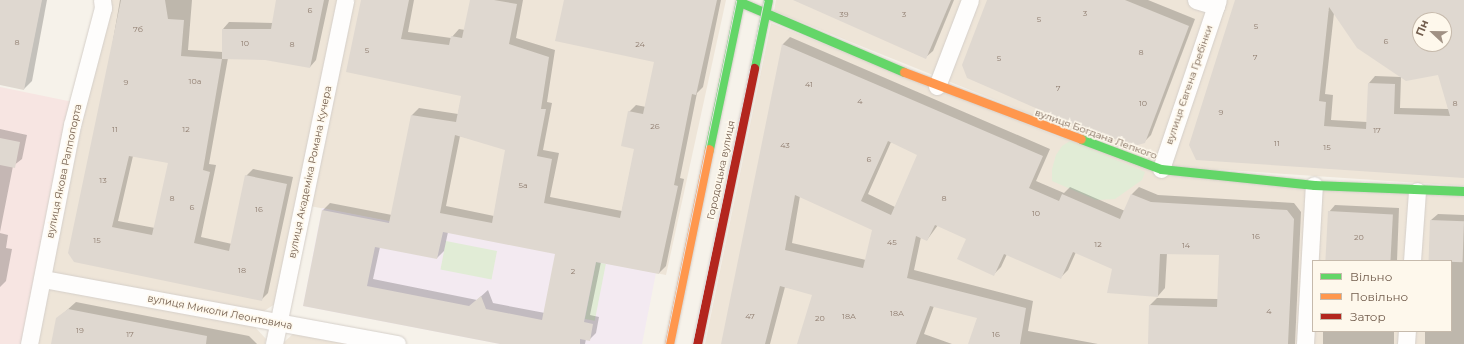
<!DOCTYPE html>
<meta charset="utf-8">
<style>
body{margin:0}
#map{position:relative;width:1464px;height:344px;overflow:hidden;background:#f6f2ea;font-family:Montserrat,sans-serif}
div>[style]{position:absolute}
.residential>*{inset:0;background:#eee5d8}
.education>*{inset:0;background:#f3eaf1}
.medical>*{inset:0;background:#f7e5e2}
.green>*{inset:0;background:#e1ecd6;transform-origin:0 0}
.shadow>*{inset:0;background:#0003;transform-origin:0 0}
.building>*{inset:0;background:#dfd8d0;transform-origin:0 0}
.roads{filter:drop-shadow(0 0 1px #d5cfc9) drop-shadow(0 0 1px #d5cfc9)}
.street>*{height:17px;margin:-8.5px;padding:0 8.5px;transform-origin:8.5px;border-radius:8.5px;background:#fefdfc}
.fast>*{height:9px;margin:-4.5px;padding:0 4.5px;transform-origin:4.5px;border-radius:4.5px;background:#63d668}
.slow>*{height:9px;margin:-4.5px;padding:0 4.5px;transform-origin:4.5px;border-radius:4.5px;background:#ff974d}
.jam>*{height:9px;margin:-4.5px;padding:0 4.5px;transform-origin:4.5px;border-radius:4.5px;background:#b3261e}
.tram>*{height:1px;margin:-0.5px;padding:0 0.5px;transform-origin:0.5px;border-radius:0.5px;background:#e5e2e4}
span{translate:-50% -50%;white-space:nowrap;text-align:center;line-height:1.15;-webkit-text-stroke:3px #fef8ec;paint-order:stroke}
.number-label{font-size:8px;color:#907e70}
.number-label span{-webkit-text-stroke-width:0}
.street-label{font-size:10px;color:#725d4d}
.legend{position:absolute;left:1312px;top:260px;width:140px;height:72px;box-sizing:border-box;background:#fef8ec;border:1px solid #c6baac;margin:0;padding:5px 7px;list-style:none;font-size:12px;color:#725d4d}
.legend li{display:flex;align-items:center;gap:8px;height:20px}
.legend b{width:20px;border:1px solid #c6baac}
.north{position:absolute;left:1412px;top:12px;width:40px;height:40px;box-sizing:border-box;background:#fef8ec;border:1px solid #c6baac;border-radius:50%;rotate:292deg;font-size:11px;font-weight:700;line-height:16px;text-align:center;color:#725d4d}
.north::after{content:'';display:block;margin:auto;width:14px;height:18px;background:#a09184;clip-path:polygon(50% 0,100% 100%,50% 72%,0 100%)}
</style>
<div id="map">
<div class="residential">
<i style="clip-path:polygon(107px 0,337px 0,275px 304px,261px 313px,52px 273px)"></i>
<i style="clip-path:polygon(352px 0,726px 0,666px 275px,310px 206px)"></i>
<i style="clip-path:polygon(776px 0,1211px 0,1154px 164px,774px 11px)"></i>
<i style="clip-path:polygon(evenodd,1224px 0,1464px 0,1464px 186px,1168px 166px,1224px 0,1420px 20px,1444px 20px,1444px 44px,1420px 44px,1420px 20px)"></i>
<i style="clip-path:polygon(771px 23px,1059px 137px,1309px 188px,1299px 344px,705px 344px)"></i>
<i style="clip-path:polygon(1319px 189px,1464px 194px,1464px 344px,1310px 344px,1313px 331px,1451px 331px,1451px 261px,1315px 261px)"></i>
<i style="clip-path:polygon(49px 289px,254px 326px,266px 339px,265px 344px,37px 344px)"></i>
<i style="clip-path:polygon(294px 333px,352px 344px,282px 344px)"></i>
</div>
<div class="education">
<i style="clip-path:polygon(322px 208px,656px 273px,642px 344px,500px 344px,303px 306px)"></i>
</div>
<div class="medical">
<i style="clip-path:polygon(0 87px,73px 102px,21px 344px,0 344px)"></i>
</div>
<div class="green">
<i style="clip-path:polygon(1070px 141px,1145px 172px,1142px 180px,1115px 199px,1096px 200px,1052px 181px,1052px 169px,1056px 155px,1062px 146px)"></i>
<i style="left:446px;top:241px;width:52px;height:29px;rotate:11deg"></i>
<i style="left:596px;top:262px;width:10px;height:58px;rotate:11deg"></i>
</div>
<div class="shadow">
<i style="clip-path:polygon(0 0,47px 0,32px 81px,24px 89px,0 84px)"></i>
<i style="clip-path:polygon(evenodd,120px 0,192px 0,188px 50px,223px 52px,223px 29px,229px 22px,273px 23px,277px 0,329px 0,316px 60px,310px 67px,265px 59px,228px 58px,209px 164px,216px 165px,201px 237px,232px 244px,246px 176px,253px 169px,293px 177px,268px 293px,261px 300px,75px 261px,120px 0,133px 156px,169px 162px,155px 228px,118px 221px,133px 156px)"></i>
<i style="clip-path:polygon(evenodd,362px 0,414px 0,408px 32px,451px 38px,459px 29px,465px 30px,471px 0,523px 0,516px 38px,555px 50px,547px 102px,552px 103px,543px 150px,559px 153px,550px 197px,622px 211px,635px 148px,629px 112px,636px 105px,646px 107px,655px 61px,565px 0,721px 0,703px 87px,697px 93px,680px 178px,684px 179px,666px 266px,659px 273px,601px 262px,590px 315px,599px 317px,596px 333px,589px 340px,586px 339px,585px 344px,505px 344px,304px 305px,323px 210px,330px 203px,392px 215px,412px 115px,419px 108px,458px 114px,462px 95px,347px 71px,362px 0,460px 136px,506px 149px,494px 216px,446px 206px,460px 136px,362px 0,448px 232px,556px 253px,545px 313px,493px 303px,488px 290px,477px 300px,373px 279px,380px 247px,437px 258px,444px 251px,448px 232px)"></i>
<i style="clip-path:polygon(795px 0,954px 0,933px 51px,926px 57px)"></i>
<i style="clip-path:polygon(988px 0,1148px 0,1195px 19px,1151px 135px,1144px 142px)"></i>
<i style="clip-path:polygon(evenodd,1236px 0,1464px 0,1464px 177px,1197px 159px,1236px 0,1334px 13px,1401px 77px,1375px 76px,1369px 83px,1367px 122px,1331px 120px,1333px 95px,1325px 94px,1334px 13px,1236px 0,1420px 20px,1444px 20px,1444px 44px,1420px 44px,1420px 20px,1236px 0,1439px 74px,1449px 109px,1400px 108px,1401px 77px,1439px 74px)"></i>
<i style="clip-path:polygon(evenodd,790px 37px,1050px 149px,1036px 181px,1064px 193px,1070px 187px,1125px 211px,1132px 194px,1139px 187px,1158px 195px,1294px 203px,1301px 212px,1295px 344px,1149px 344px,1150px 305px,1157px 298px,1218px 299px,1220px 254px,1167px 253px,1165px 288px,1158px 296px,1114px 269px,1076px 252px,1068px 270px,1061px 277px,1007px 254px,1001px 267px,994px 274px,967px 238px,938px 225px,927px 240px,921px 237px,914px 270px,1033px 301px,1028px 331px,1098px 344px,969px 344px,978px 317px,934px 306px,924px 334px,952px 344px,798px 344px,814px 294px,785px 287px,770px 344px,722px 344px,783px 44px,790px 37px,891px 142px,919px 154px,895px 207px,868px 194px,891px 142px,790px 37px,800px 196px,873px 229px,866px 260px,792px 243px,800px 196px)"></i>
<i style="clip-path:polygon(0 129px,27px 135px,22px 159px,13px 166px,0 232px)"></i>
<i style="clip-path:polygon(1335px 205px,1399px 208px,1397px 261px,1327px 261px,1329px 212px)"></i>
<i style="clip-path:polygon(1438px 214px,1464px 215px,1464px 344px,1425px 344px,1425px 331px,1451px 331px,1451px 261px,1429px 261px,1431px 220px)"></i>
<i style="clip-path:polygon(0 233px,8px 235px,6px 248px,12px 249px,6px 281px,0 287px)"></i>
<i style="clip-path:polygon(76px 302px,249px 336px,257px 344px,52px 344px,57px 319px)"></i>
<i style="left:1323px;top:331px;width:71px;height:13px"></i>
</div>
<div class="building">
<i style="clip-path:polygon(0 0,42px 0,24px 90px,0 85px)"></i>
<i style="clip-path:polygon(evenodd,121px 0,165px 0,168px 19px,184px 20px,181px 56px,222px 59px,203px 170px,210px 172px,194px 243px,229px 251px,245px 175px,287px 184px,262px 301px,74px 262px,68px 253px,121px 0,129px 156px,168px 163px,152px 235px,112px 227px,129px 156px)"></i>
<i style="clip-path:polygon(276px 0,324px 0,310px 68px,265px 60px,222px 59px,222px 29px,271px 29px)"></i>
<i style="clip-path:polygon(evenodd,361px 0,409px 0,401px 39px,449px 45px,451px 36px,462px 38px,470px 0,494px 0,517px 4px,509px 44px,549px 57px,541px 109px,546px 109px,537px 156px,552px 159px,544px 203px,620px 218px,634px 149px,621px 146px,628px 111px,643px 114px,654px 62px,555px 41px,564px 0,717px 0,696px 95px,692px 94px,674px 185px,678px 186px,659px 274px,596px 262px,584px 322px,593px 324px,590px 341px,580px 339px,580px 344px,500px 344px,303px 306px,322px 210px,389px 223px,411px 115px,456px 122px,461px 96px,346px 72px,361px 0,455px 135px,505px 150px,492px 223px,440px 213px,455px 135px,361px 0,443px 232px,555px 254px,542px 320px,486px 309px,481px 296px,469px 306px,367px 286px,375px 247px,437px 259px,443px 232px)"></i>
<i style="clip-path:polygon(793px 0,951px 0,926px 59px)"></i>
<i style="clip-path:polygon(987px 0,1125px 0,1189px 26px,1145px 143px,1134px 146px,1063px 120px,967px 78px,962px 65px)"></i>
<i style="clip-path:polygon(evenodd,1235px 0,1464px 0,1464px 178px,1196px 160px,1189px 145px,1235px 0,1329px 7px,1357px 48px,1406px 81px,1438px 75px,1450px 116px,1394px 114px,1395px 84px,1368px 83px,1366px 129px,1324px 126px,1326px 102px,1319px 101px,1329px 7px,1235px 0,1420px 20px,1444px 20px,1444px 44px,1420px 44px,1420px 20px)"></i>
<i style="clip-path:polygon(evenodd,782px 44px,1043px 156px,1029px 188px,1059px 201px,1062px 194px,1120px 219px,1131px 194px,1151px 202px,1287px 210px,1294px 219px,1288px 344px,1148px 344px,1149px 305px,1217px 307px,1219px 255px,1160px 254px,1158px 297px,1107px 293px,1112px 269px,1073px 252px,1061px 279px,1004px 254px,994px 276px,957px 259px,966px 239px,935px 225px,927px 241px,916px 236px,907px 278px,1026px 308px,1020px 344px,968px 344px,977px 318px,930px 306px,916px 344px,797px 344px,812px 295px,780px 286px,765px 344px,721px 344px,782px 44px,888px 141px,917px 155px,891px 215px,861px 201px,888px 141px,782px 44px,795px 195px,872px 230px,863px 268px,785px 250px,795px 195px)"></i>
<i style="clip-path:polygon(0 138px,20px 142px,15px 168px,0 165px)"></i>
<i style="left:1328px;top:211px;width:65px;height:50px;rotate:3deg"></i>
<i style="left:1430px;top:220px;width:34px;height:41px;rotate:2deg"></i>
<i style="clip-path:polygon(68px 309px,207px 336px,206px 344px,51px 344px,56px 318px)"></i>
</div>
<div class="roads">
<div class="street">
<i style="left:1196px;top:0;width:21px;rotate:17deg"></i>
<i style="left:937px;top:86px;width:92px;rotate:-69deg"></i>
<i style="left:1161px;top:169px;width:178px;rotate:-71.4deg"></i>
<i style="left:1412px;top:261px;width:70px;rotate:-85.9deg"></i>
<i style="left:43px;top:279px;width:360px;rotate:10.4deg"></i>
<i style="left:29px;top:344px;width:223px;rotate:-78.9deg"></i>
<i style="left:72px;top:125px;width:121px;rotate:-75.2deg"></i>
<i style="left:103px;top:8px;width:8px;rotate:-97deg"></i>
<i style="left:274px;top:344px;width:351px;rotate:-78.3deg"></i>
<i style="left:1305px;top:344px;width:159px;rotate:-86.8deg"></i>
<i style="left:1406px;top:344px;width:13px;rotate:-86deg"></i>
</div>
<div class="fast">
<i style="left:740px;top:2px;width:178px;rotate:23.1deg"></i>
<i style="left:754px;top:68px;width:69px;rotate:-78.4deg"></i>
<i style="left:1081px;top:139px;width:85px;rotate:20.6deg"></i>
<i style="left:1161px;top:169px;width:154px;rotate:6deg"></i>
<i style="left:1314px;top:185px;width:150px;rotate:2.3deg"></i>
<i style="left:709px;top:149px;width:152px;rotate:-78.2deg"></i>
</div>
<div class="slow">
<i style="left:904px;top:72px;width:189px;rotate:20.7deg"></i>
<i style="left:669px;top:344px;width:199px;rotate:-78.4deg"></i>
</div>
<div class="jam">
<i style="left:697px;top:344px;width:282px;rotate:-78.3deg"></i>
</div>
</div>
<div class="tram">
<i style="left:665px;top:344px;width:351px;rotate:-78.3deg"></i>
<i style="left:692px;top:344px;width:351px;rotate:-78.2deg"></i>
</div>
<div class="number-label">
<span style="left:310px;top:11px">6</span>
<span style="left:1085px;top:14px">3</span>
<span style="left:844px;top:15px">39</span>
<span style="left:904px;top:15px">3</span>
<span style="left:1039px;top:20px">5</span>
<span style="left:1256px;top:27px">5</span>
<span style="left:138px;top:30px">7б</span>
<span style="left:1386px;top:42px">6</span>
<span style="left:17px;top:43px">8</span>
<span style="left:245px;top:44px">10</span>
<span style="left:292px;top:45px">8</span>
<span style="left:640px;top:45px">24</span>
<span style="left:367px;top:51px">5</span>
<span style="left:1141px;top:53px">8</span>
<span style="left:1255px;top:58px">7</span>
<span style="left:999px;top:59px">5</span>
<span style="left:195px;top:82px">10а</span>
<span style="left:126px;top:83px">9</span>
<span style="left:809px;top:85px">41</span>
<span style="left:1058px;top:89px">7</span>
<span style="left:860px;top:102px">4</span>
<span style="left:1143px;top:104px">10</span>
<span style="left:1455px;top:104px">8</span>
<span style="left:1221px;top:113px">9</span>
<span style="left:655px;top:127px">26</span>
<span style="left:115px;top:130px">11</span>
<span style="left:186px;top:130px">12</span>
<span style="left:1377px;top:131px">17</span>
<span style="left:1277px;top:144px">11</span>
<span style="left:785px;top:146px">43</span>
<span style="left:1327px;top:148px">15</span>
<span style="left:869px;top:160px">6</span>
<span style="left:103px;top:181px">13</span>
<span style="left:523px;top:186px">5а</span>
<span style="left:172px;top:199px">8</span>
<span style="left:944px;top:199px">8</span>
<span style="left:192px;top:208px">6</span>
<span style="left:259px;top:210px">16</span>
<span style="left:1036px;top:214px">10</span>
<span style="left:1256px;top:237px">16</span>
<span style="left:1359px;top:238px">20</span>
<span style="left:97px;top:241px">15</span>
<span style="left:892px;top:243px">45</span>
<span style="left:1098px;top:245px">12</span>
<span style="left:1186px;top:246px">14</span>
<span style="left:242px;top:271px">18</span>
<span style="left:573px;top:272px">2</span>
<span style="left:1269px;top:312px">4</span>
<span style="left:897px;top:314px">18А</span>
<span style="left:750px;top:317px">47</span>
<span style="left:849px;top:317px">18А</span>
<span style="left:820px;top:319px">20</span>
<span style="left:80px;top:331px">19</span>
<span style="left:130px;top:335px">17</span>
<span style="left:996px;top:335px">16</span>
</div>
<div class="street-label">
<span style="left:1189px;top:85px;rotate:-71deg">вулиця Євгена Гребінки</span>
<span style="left:1096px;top:134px;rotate:20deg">вулиця Богдана Лепкого</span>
<span style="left:721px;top:170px;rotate:-78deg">Городоцька вулиця</span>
<span style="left:64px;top:171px;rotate:-78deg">вулиця Якова Раппопорта</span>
<span style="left:310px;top:172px;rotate:-78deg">вулиця Академіка Романа Кучера</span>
<span style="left:220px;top:312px;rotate:11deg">вулиця Миколи Леонтовича</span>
</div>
<ul class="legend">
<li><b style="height:5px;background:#63d668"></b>Вільно</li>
<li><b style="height:5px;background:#ff974d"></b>Повільно</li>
<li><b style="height:5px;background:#b3261e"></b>Затор</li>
</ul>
<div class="north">Пн</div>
</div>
